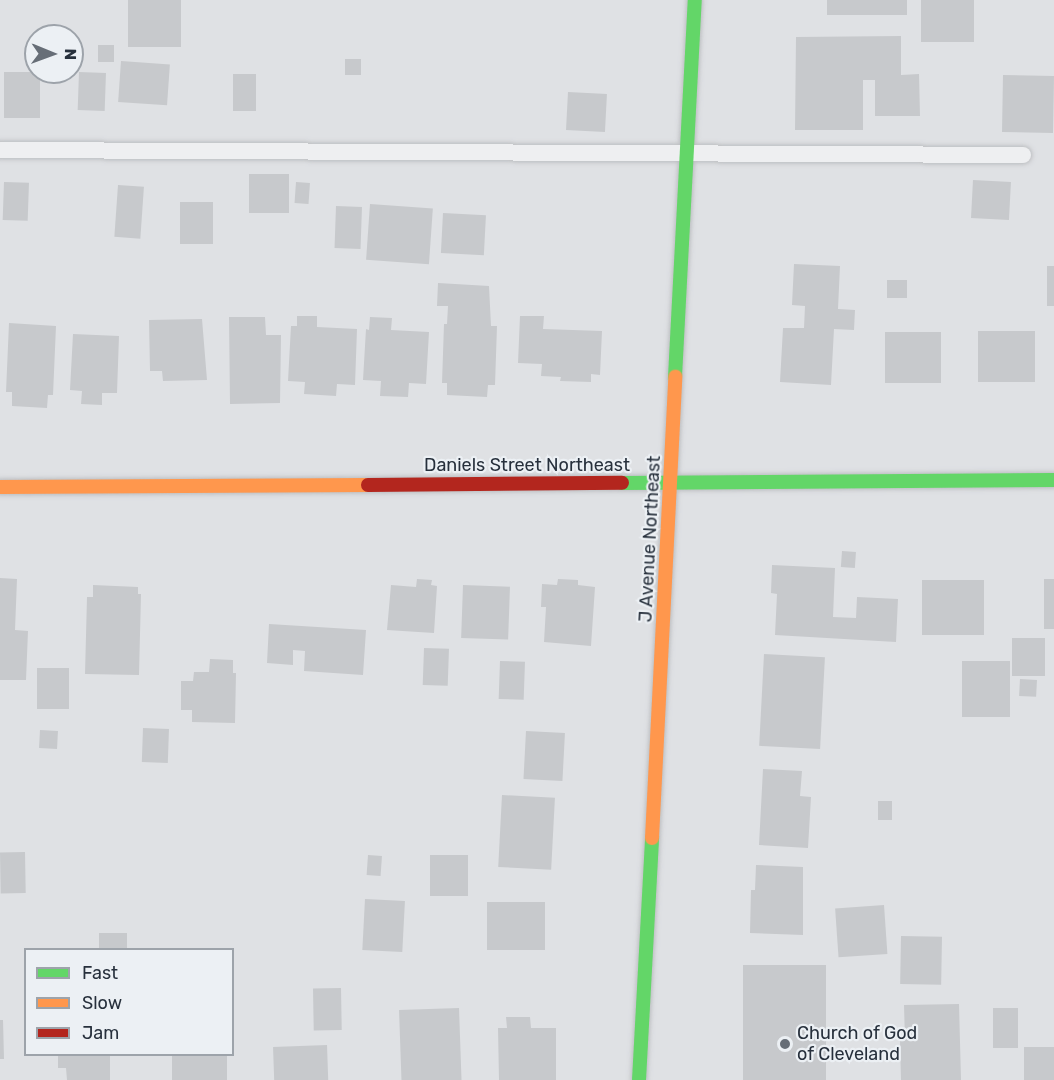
<!DOCTYPE html>
<style>
body{margin:0}
#map{position:relative;width:1054px;height:1080px;overflow:hidden;background:#dfe1e4;font-family:Rubik,sans-serif}
div>[style]{position:absolute}
.building>*{inset:0;background:#c7c9cc;transform-origin:0 0}
.roads{filter:drop-shadow(0 0 2px #bdbfc2) drop-shadow(0 0 2px #bdbfc2)}
.lane>*{height:16px;margin:-8px;padding:0 8px;transform-origin:8px;border-radius:8px;background:#eeeff1}
.fast>*{height:14px;margin:-7px;padding:0 7px;transform-origin:7px;border-radius:7px;background:#63d668}
.slow>*{height:14px;margin:-7px;padding:0 7px;transform-origin:7px;border-radius:7px;background:#ff974d}
.jam>*{height:14px;margin:-7px;padding:0 7px;transform-origin:7px;border-radius:7px;background:#b3261e}
.dots>*{width:16px;height:16px;translate:-50% -50%;box-sizing:border-box;border:3px solid #ecf0f4;border-radius:50%}
span{translate:-50% -50%;white-space:nowrap;text-align:center;line-height:1.15;-webkit-text-stroke:4.5px #ecf0f4;paint-order:stroke}
.street-label{font-size:18px;color:#27303c}
.poi-label{font-size:18px;color:#27303c}
.left{translate:0 -50%;text-align:left}
.legend{position:absolute;left:24px;top:948px;width:210px;height:108px;box-sizing:border-box;background:#ecf0f4;border:2px solid #9da3aa;margin:0;padding:8px 10px;list-style:none;font-size:18px;color:#27303c}
.legend li{display:flex;align-items:center;gap:12px;height:30px}
.legend b{width:30px;border:2px solid #9da3aa}
.north{position:absolute;left:24px;top:24px;width:60px;height:60px;box-sizing:border-box;background:#ecf0f4;border:2px solid #9da3aa;border-radius:50%;rotate:91deg;font-size:16px;font-weight:700;line-height:24px;text-align:center;color:#27303c}
.north::after{content:'';display:block;margin:auto;width:21px;height:27px;background:#676e77;clip-path:polygon(50% 0,100% 100%,50% 72%,0 100%)}
</style>
<div id="map">
<div class="building">
<i style="left:128px;top:0;width:53px;height:47px"></i>
<i style="left:827px;top:0;width:80px;height:15px"></i>
<i style="left:921px;top:0;width:53px;height:42px"></i>
<i style="clip-path:polygon(901px 36px,901px 75px,919px 74px,920px 116px,875px 116px,875px 80px,863px 80px,863px 130px,795px 130px,796px 37px)"></i>
<i style="left:98px;top:45px;width:16px;height:17px"></i>
<i style="left:345px;top:59px;width:16px;height:16px"></i>
<i style="left:121px;top:61px;width:49px;height:41px;rotate:4deg"></i>
<i style="left:4px;top:72px;width:36px;height:46px"></i>
<i style="left:79px;top:72px;width:27px;height:38px;rotate:2deg"></i>
<i style="left:233px;top:74px;width:23px;height:37px"></i>
<i style="left:1003px;top:75px;width:51px;height:57px;rotate:1deg"></i>
<i style="left:568px;top:92px;width:39px;height:38px;rotate:3deg"></i>
<i style="left:249px;top:174px;width:40px;height:39px"></i>
<i style="left:973px;top:180px;width:38px;height:38px;rotate:3deg"></i>
<i style="left:4px;top:182px;width:25px;height:38px;rotate:2deg"></i>
<i style="left:296px;top:182px;width:14px;height:21px;rotate:4deg"></i>
<i style="left:118px;top:185px;width:26px;height:52px;rotate:4deg"></i>
<i style="left:180px;top:202px;width:33px;height:42px"></i>
<i style="left:370px;top:204px;width:63px;height:56px;rotate:4deg"></i>
<i style="left:336px;top:206px;width:26px;height:42px;rotate:2deg"></i>
<i style="left:443px;top:213px;width:43px;height:40px;rotate:3deg"></i>
<i style="clip-path:polygon(794px 264px,840px 266px,838px 309px,855px 310px,854px 330px,834px 329px,831px 385px,780px 382px,783px 328px,804px 328px,805px 306px,792px 305px)"></i>
<i style="left:1047px;top:266px;width:7px;height:40px"></i>
<i style="left:887px;top:280px;width:20px;height:18px"></i>
<i style="clip-path:polygon(438px 283px,489px 286px,491px 326px,497px 326px,495px 385px,488px 385px,487px 397px,447px 395px,447px 383px,442px 383px,444px 324px,447px 324px,448px 306px,437px 306px)"></i>
<i style="clip-path:polygon(297px 316px,317px 316px,317px 327px,357px 329px,355px 385px,337px 384px,336px 396px,304px 394px,305px 382px,288px 381px,291px 326px,297px 326px)"></i>
<i style="clip-path:polygon(520px 316px,544px 316px,543px 329px,602px 331px,600px 375px,591px 374px,591px 382px,560px 381px,561px 377px,541px 376px,542px 364px,518px 363px)"></i>
<i style="clip-path:polygon(229px 317px,265px 317px,266px 335px,281px 335px,280px 403px,230px 404px)"></i>
<i style="clip-path:polygon(370px 317px,392px 318px,391px 330px,429px 332px,426px 384px,409px 383px,408px 397px,380px 396px,381px 381px,363px 380px,366px 329px,369px 330px)"></i>
<i style="clip-path:polygon(202px 319px,207px 380px,163px 381px,162px 371px,150px 371px,149px 320px)"></i>
<i style="clip-path:polygon(9px 323px,56px 326px,53px 395px,48px 395px,47px 408px,12px 406px,12px 392px,6px 392px)"></i>
<i style="left:978px;top:331px;width:57px;height:51px"></i>
<i style="left:885px;top:332px;width:56px;height:51px"></i>
<i style="clip-path:polygon(73px 334px,119px 336px,117px 393px,102px 393px,102px 405px,81px 404px,82px 391px,70px 390px)"></i>
<i style="left:842px;top:551px;width:14px;height:16px;rotate:4deg"></i>
<i style="clip-path:polygon(772px 565px,835px 568px,833px 617px,856px 618px,857px 597px,898px 599px,896px 642px,775px 635px,777px 594px,771px 593px)"></i>
<i style="clip-path:polygon(0 578px,17px 579px,15px 630px,28px 631px,26px 680px,0 680px)"></i>
<i style="clip-path:polygon(417px 579px,432px 580px,431px 585px,437px 586px,434px 633px,387px 630px,391px 585px,416px 587px)"></i>
<i style="clip-path:polygon(558px 579px,578px 580px,578px 585px,595px 587px,591px 646px,544px 642px,546px 607px,541px 607px,542px 584px,557px 585px)"></i>
<i style="left:1044px;top:579px;width:10px;height:50px"></i>
<i style="left:922px;top:580px;width:62px;height:55px"></i>
<i style="clip-path:polygon(93px 585px,138px 587px,138px 594px,141px 594px,139px 675px,85px 674px,87px 597px,93px 597px)"></i>
<i style="left:463px;top:585px;width:47px;height:53px;rotate:2deg"></i>
<i style="clip-path:polygon(269px 624px,366px 630px,363px 675px,304px 671px,305px 651px,293px 650px,293px 665px,267px 663px)"></i>
<i style="left:1012px;top:638px;width:33px;height:38px"></i>
<i style="left:424px;top:648px;width:25px;height:37px;rotate:2deg"></i>
<i style="left:764px;top:654px;width:61px;height:92px;rotate:3deg"></i>
<i style="clip-path:polygon(210px 659px,233px 660px,233px 673px,236px 673px,235px 723px,192px 722px,192px 710px,181px 710px,181px 681px,193px 681px,194px 672px,209px 672px)"></i>
<i style="left:500px;top:661px;width:25px;height:38px;rotate:2deg"></i>
<i style="left:962px;top:661px;width:48px;height:56px"></i>
<i style="left:37px;top:668px;width:32px;height:41px"></i>
<i style="left:1020px;top:679px;width:17px;height:17px;rotate:3deg"></i>
<i style="left:143px;top:728px;width:26px;height:34px;rotate:2deg"></i>
<i style="left:40px;top:730px;width:18px;height:18px;rotate:3deg"></i>
<i style="left:526px;top:731px;width:39px;height:48px;rotate:3deg"></i>
<i style="clip-path:polygon(763px 769px,802px 771px,800px 796px,811px 797px,808px 848px,759px 845px)"></i>
<i style="left:502px;top:795px;width:53px;height:72px;rotate:3deg"></i>
<i style="left:878px;top:801px;width:14px;height:19px"></i>
<i style="left:25px;top:852px;width:41px;height:25px;rotate:89deg"></i>
<i style="left:368px;top:855px;width:14px;height:20px;rotate:4deg"></i>
<i style="left:430px;top:855px;width:38px;height:41px"></i>
<i style="clip-path:polygon(756px 865px,803px 867px,803px 935px,750px 933px,751px 890px,755px 890px)"></i>
<i style="left:365px;top:899px;width:40px;height:51px;rotate:3deg"></i>
<i style="left:487px;top:902px;width:58px;height:48px"></i>
<i style="left:884px;top:905px;width:49px;height:49px;rotate:86deg"></i>
<i style="left:99px;top:933px;width:28px;height:17px"></i>
<i style="left:901px;top:936px;width:41px;height:48px;rotate:1deg"></i>
<i style="left:743px;top:965px;width:83px;height:115px"></i>
<i style="left:341px;top:988px;width:42px;height:28px;rotate:89deg"></i>
<i style="clip-path:polygon(959px 1004px,961px 1080px,901px 1080px,900px 1041px,905px 1041px,904px 1005px)"></i>
<i style="left:459px;top:1008px;width:72px;height:60px;rotate:88deg"></i>
<i style="left:993px;top:1008px;width:25px;height:40px"></i>
<i style="clip-path:polygon(506px 1017px,530px 1017px,531px 1028px,556px 1028px,556px 1080px,499px 1080px,498px 1028px,507px 1028px)"></i>
<i style="clip-path:polygon(0 1020px,3px 1020px,4px 1059px,0 1059px)"></i>
<i style="left:327px;top:1045px;width:35px;height:54px;rotate:88deg"></i>
<i style="left:1024px;top:1047px;width:30px;height:33px"></i>
<i style="clip-path:polygon(58px 1054px,110px 1054px,110px 1080px,67px 1080px,66px 1068px,58px 1068px)"></i>
<i style="left:172px;top:1054px;width:55px;height:26px"></i>
</div>
<div class="roads">
<div class="lane">
<i style="left:0;top:150px;width:1023px;rotate:0.28deg"></i>
</div>
<div class="fast">
<i style="left:675px;top:377px;width:378px;rotate:-87deg"></i>
<i style="left:622px;top:483px;width:432px;rotate:-0.4deg"></i>
<i style="left:639px;top:1080px;width:242px;rotate:-86.9deg"></i>
</div>
<div class="slow">
<i style="left:0;top:487px;width:368px;rotate:-0.3deg"></i>
<i style="left:652px;top:838px;width:462px;rotate:-87.1deg"></i>
</div>
<div class="jam">
<i style="left:368px;top:485px;width:254px;rotate:-0.5deg"></i>
</div>
</div>
<div class="dots">
<i style="left:785px;top:1044px;background:#676e77"></i>
</div>
<div class="street-label">
<span style="left:527px;top:465px">Daniels Street Northeast</span>
<span style="left:650px;top:539px;rotate:-87deg">J Avenue Northeast</span>
</div>
<div class="poi-label">
<span class="left" style="left:797px;top:1044px">Church of God<br>of Cleveland</span>
</div>
<ul class="legend">
<li><b style="height:8px;background:#63d668"></b>Fast</li>
<li><b style="height:8px;background:#ff974d"></b>Slow</li>
<li><b style="height:8px;background:#b3261e"></b>Jam</li>
</ul>
<div class="north">N</div>
</div>
